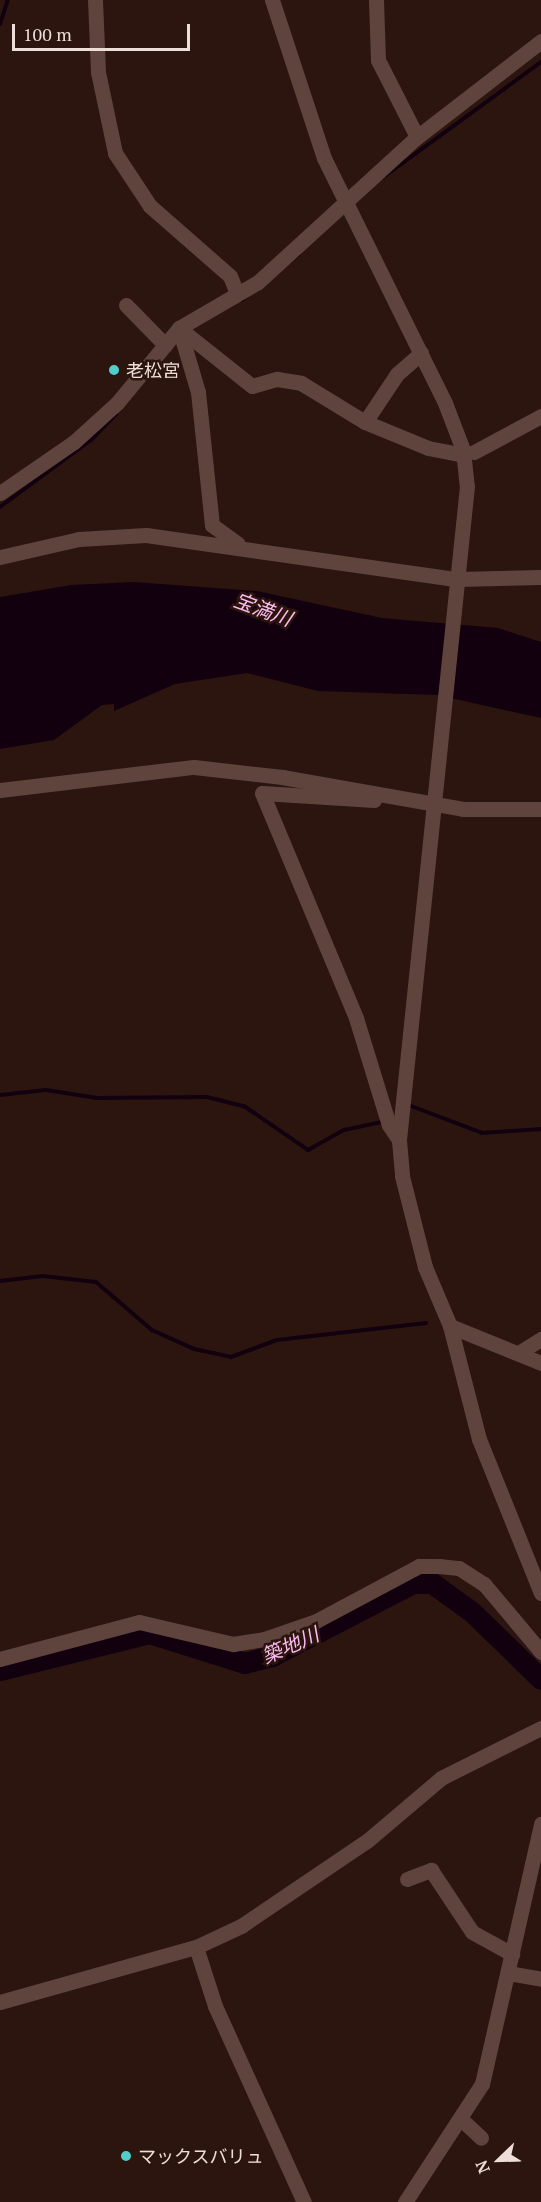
<!DOCTYPE html>
<meta charset="utf-8">
<style>
body{margin:0}
#map{position:relative;width:541px;height:2202px;overflow:hidden;background:#2c150f;font-family:"PT Serif","Noto Sans JP",serif}
div>[style]{position:absolute}
.water>*{inset:0;background:#12000f}
.stream>*{height:4px;margin:-2px;padding:0 2px;transform-origin:2px;border-radius:2px;background:#12000f}
.river>*{height:21px;margin:-10.5px;padding:0 10.5px;transform-origin:10.5px;border-radius:10.5px;background:#12000f}
.minor>*{height:15px;margin:-7.5px;padding:0 7.5px;transform-origin:7.5px;border-radius:7.5px;background:#5f443d}
.dots>*{width:16px;height:16px;translate:-50% -50%;box-sizing:border-box;border:3px solid #2c150f;border-radius:50%}
span{translate:-50% -50%;white-space:nowrap;text-align:center;line-height:1.15;-webkit-text-stroke:5px #2c150f;paint-order:stroke}
.poi-label{font-size:18px;color:#eeded9}
.left{translate:0 -50%;text-align:left}
.water-label{font-size:20px;color:#fcbbf0;font-style:italic}
.north{position:absolute;left:469px;top:2130px;width:60px;height:60px;-webkit-text-stroke:4px #2c150f;paint-order:stroke;rotate:247deg;font-size:16px;font-weight:700;line-height:24px;text-align:center;color:#eeded9}
.north::after{content:'';display:block;margin:auto;width:21px;height:27px;background:#eeded9;clip-path:polygon(50% 0,100% 100%,50% 72%,0 100%)}
.scale{position:absolute;left:12px;top:24px;width:178px;height:27px;box-sizing:border-box;border:3px solid #eeded9;border-top:0;padding-left:8px;font-size:18px;line-height:21px;white-space:nowrap;color:#eeded9;-webkit-text-stroke:4px #2c150f;paint-order:stroke}
</style>
<div id="map">
<div class="water">
<i style="clip-path:polygon(134px 582px,257px 591px,382px 618px,498px 628px,541px 642px,541px 718px,437px 695px,318px 691px,247px 673px,175px 684px,114px 711px,114px 704px,102px 705px,54px 740px,0 749px,0 597px,71px 585px)"></i>
</div>
<div class="stream">
<i style="left:0;top:24px;width:25px;rotate:-72deg"></i>
<i style="left:382px;top:178px;width:197px;rotate:-36.1deg"></i>
<i style="left:242px;top:300px;width:73px;rotate:-38.9deg"></i>
<i style="left:0;top:507px;width:113px;rotate:-36.4deg"></i>
<i style="left:91px;top:440px;width:36px;rotate:-46deg"></i>
<i style="left:0;top:1095px;width:46px;rotate:-6.2deg"></i>
<i style="left:46px;top:1090px;width:52px;rotate:8.9deg"></i>
<i style="left:97px;top:1098px;width:110px;rotate:-0.5deg"></i>
<i style="left:207px;top:1097px;width:38px;rotate:14deg"></i>
<i style="left:244px;top:1106px;width:78px;rotate:34.5deg"></i>
<i style="left:308px;top:1150px;width:41px;rotate:-29.1deg"></i>
<i style="left:344px;top:1130px;width:38px;rotate:-12deg"></i>
<i style="left:411px;top:1106px;width:76px;rotate:20.8deg"></i>
<i style="left:482px;top:1133px;width:59px;rotate:-3.9deg"></i>
<i style="left:0;top:1281px;width:43px;rotate:-6.6deg"></i>
<i style="left:43px;top:1276px;width:53px;rotate:6.5deg"></i>
<i style="left:96px;top:1282px;width:74px;rotate:40.6deg"></i>
<i style="left:152px;top:1330px;width:46px;rotate:24.3deg"></i>
<i style="left:194px;top:1349px;width:38px;rotate:12deg"></i>
<i style="left:231px;top:1357px;width:49px;rotate:-20.3deg"></i>
<i style="left:277px;top:1340px;width:150px;rotate:-6.5deg"></i>
</div>
<div class="river">
<i style="left:0;top:1670px;width:154px;rotate:-13.9deg"></i>
<i style="left:149px;top:1633px;width:100px;rotate:17.5deg"></i>
<i style="left:244px;top:1663px;width:29px;rotate:-14deg"></i>
<i style="left:272px;top:1656px;width:159px;rotate:-27.4deg"></i>
<i style="left:413px;top:1583px;width:19px"></i>
<i style="left:432px;top:1583px;width:49px;rotate:35.9deg"></i>
<i style="left:472px;top:1612px;width:96px;rotate:44.2deg"></i>
</div>
<div class="minor">
<i style="left:95px;top:0;width:72px;rotate:87.6deg"></i>
<i style="left:98px;top:72px;width:83px;rotate:78.1deg"></i>
<i style="left:115px;top:153px;width:64px;rotate:56.6deg"></i>
<i style="left:150px;top:206px;width:106px;rotate:41.2deg"></i>
<i style="left:230px;top:276px;width:18px;rotate:68deg"></i>
<i style="left:272px;top:0;width:166px;rotate:71.8deg"></i>
<i style="left:324px;top:158px;width:273px;rotate:63.7deg"></i>
<i style="left:445px;top:403px;width:50px;rotate:69deg"></i>
<i style="left:463px;top:450px;width:36px;rotate:84deg"></i>
<i style="left:467px;top:486px;width:658px;rotate:95.94deg"></i>
<i style="left:399px;top:1140px;width:36px;rotate:85deg"></i>
<i style="left:402px;top:1176px;width:94px;rotate:75.8deg"></i>
<i style="left:425px;top:1267px;width:64px;rotate:67deg"></i>
<i style="left:450px;top:1326px;width:117px;rotate:75.6deg"></i>
<i style="left:479px;top:1439px;width:166px;rotate:68.1deg"></i>
<i style="left:376px;top:0;width:60px;rotate:88.1deg"></i>
<i style="left:378px;top:60px;width:86px;rotate:63.1deg"></i>
<i style="left:126px;top:305px;width:56px;rotate:45.7deg"></i>
<i style="left:179px;top:328px;width:93px;rotate:38.5deg"></i>
<i style="left:252px;top:386px;width:26px;rotate:-16deg"></i>
<i style="left:277px;top:379px;width:24px;rotate:9deg"></i>
<i style="left:301px;top:383px;width:75px;rotate:31.4deg"></i>
<i style="left:365px;top:422px;width:68px;rotate:22.4deg"></i>
<i style="left:428px;top:448px;width:31px;rotate:11deg"></i>
<i style="left:179px;top:328px;width:67px;rotate:73.5deg"></i>
<i style="left:198px;top:392px;width:134px;rotate:84deg"></i>
<i style="left:212px;top:525px;width:32px;rotate:36deg"></i>
<i style="left:365px;top:422px;width:58px;rotate:-56.3deg"></i>
<i style="left:397px;top:374px;width:32px;rotate:-41deg"></i>
<i style="left:474px;top:452px;width:76px;rotate:-28.2deg"></i>
<i style="left:0;top:493px;width:90px;rotate:-34.6deg"></i>
<i style="left:74px;top:442px;width:58px;rotate:-42.2deg"></i>
<i style="left:117px;top:403px;width:97px;rotate:-50.4deg"></i>
<i style="left:179px;top:328px;width:91px;rotate:-30.2deg"></i>
<i style="left:258px;top:282px;width:215px;rotate:-42.4deg"></i>
<i style="left:417px;top:137px;width:157px;rotate:-37.7deg"></i>
<i style="left:0;top:557px;width:81px;rotate:-12.8deg"></i>
<i style="left:79px;top:539px;width:67px;rotate:-3.4deg"></i>
<i style="left:146px;top:535px;width:314px;rotate:8.1deg"></i>
<i style="left:457px;top:579px;width:84px;rotate:-1.4deg"></i>
<i style="left:0;top:790px;width:195px;rotate:-6.8deg"></i>
<i style="left:194px;top:767px;width:89px;rotate:6.5deg"></i>
<i style="left:282px;top:777px;width:184px;rotate:10deg"></i>
<i style="left:463px;top:809px;width:78px"></i>
<i style="left:374px;top:800px;width:112px;rotate:-176.4deg"></i>
<i style="left:262px;top:793px;width:244px;rotate:67.3deg"></i>
<i style="left:356px;top:1018px;width:112px;rotate:72.9deg"></i>
<i style="left:389px;top:1125px;width:18px;rotate:56deg"></i>
<i style="left:450px;top:1326px;width:98px;rotate:22.1deg"></i>
<i style="left:520px;top:1352px;width:25px;rotate:-32deg"></i>
<i style="left:0;top:1659px;width:144px;rotate:-14.9deg"></i>
<i style="left:139px;top:1622px;width:97px;rotate:13.2deg"></i>
<i style="left:233px;top:1644px;width:31px;rotate:-9deg"></i>
<i style="left:264px;top:1639px;width:55px;rotate:-19.1deg"></i>
<i style="left:316px;top:1621px;width:117px;rotate:-28.1deg"></i>
<i style="left:419px;top:1566px;width:20px"></i>
<i style="left:439px;top:1566px;width:20px;rotate:6deg"></i>
<i style="left:459px;top:1568px;width:30px;rotate:33deg"></i>
<i style="left:484px;top:1584px;width:89px;rotate:50deg"></i>
<i style="left:407px;top:1879px;width:26px;rotate:-21deg"></i>
<i style="left:431px;top:1870px;width:74px;rotate:56.5deg"></i>
<i style="left:472px;top:1932px;width:46px;rotate:28.8deg"></i>
<i style="left:196px;top:1947px;width:62px;rotate:72.1deg"></i>
<i style="left:215px;top:2006px;width:215px;rotate:65.6deg"></i>
<i style="left:508px;top:1973px;width:34px;rotate:10deg"></i>
<i style="left:0;top:2002px;width:204px;rotate:-15.7deg"></i>
<i style="left:196px;top:1947px;width:50px;rotate:-25deg"></i>
<i style="left:241px;top:1926px;width:153px;rotate:-34.1deg"></i>
<i style="left:368px;top:1840px;width:96px;rotate:-40.3deg"></i>
<i style="left:441px;top:1778px;width:112px;rotate:-26.6deg"></i>
<i style="left:462px;top:2120px;width:26px;rotate:43deg"></i>
<i style="left:405px;top:2202px;width:141px;rotate:-56.9deg"></i>
<i style="left:482px;top:2084px;width:267px;rotate:-77.2deg"></i>
</div>
<div class="dots">
<i style="left:114px;top:370px;background:#53cdca"></i>
<i style="left:126px;top:2156px;background:#53cdca"></i>
</div>
<div class="poi-label">
<span class="left" style="left:126px;top:370px">老松宮</span>
<span class="left" style="left:138px;top:2156px">マックスバリュ</span>
</div>
<div class="water-label">
<span style="left:263px;top:609px;rotate:20deg">宝満川</span>
<span style="left:290px;top:1645px;rotate:-24deg">築地川</span>
</div>
<div class="north">N</div>
<div class="scale">100 m</div>
</div>
